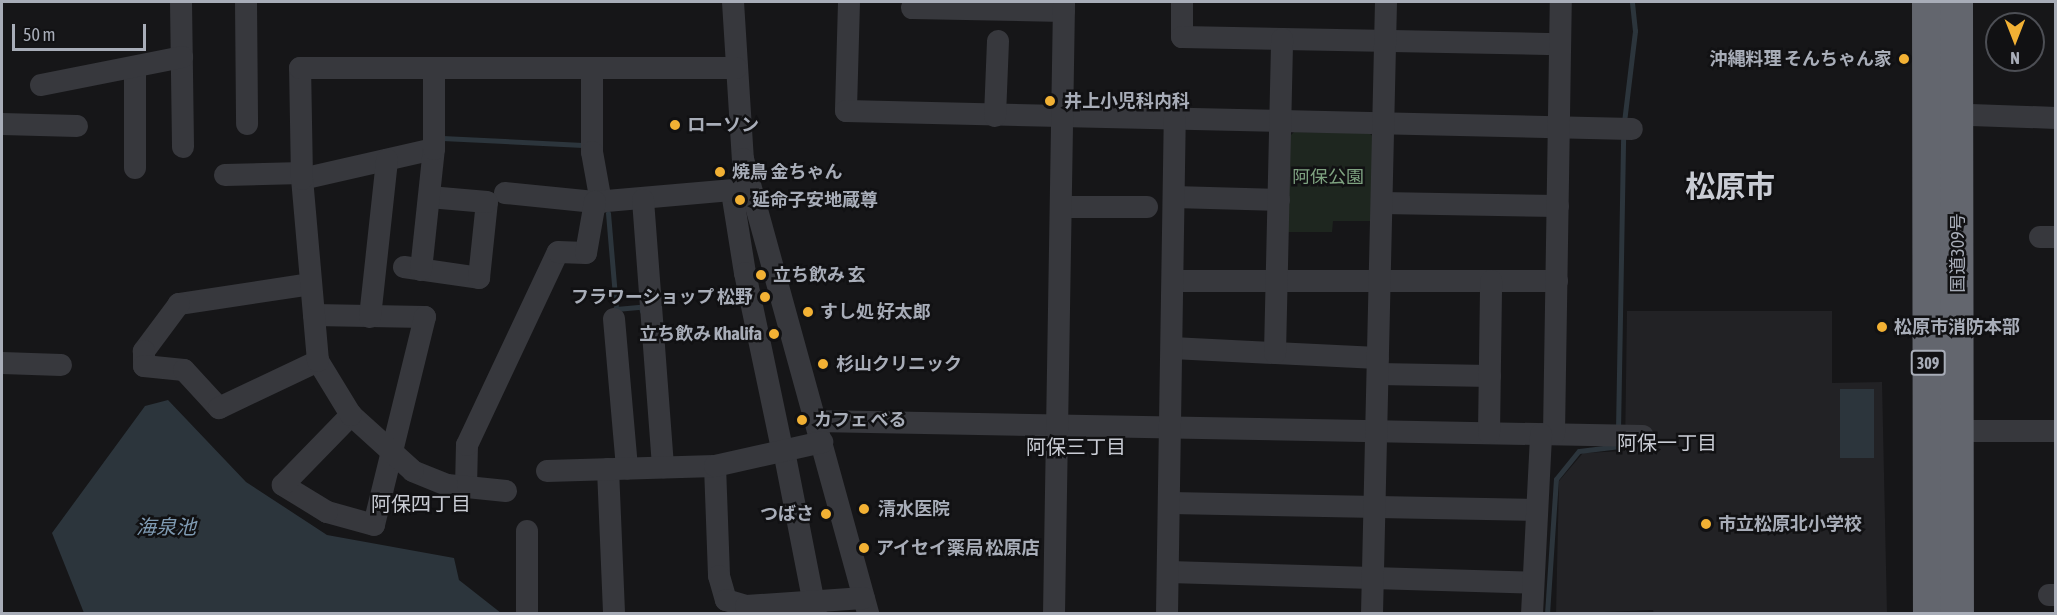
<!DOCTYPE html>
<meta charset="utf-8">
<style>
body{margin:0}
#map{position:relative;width:2057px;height:615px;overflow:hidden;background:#161618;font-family:"Asap Condensed","Noto Sans JP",sans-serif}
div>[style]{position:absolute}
.built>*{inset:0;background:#222225}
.green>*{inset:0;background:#1e261f}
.water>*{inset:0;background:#2c353c;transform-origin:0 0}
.stream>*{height:5px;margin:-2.5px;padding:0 2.5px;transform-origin:2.5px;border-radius:2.5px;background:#2c353c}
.minor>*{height:22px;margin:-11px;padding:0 11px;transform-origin:11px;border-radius:11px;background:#37383d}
.highway>*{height:33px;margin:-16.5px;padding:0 16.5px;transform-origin:16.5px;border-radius:16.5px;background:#63666e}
.dots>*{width:16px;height:16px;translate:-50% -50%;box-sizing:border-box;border:3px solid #111113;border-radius:50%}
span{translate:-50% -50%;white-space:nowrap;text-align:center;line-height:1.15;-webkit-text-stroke:5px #111113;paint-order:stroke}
.shield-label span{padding:2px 4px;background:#111113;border:2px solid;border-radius:4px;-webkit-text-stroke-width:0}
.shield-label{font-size:16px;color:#a8adb8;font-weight:700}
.poi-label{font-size:18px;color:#a8adb8;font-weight:700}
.right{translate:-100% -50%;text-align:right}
.left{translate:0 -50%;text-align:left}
.park-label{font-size:18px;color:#7fa381}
.street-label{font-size:18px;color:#a8adb8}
.neighbourhood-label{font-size:20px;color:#c9ccd4}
.water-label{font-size:20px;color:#7f9bb3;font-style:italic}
.town-label{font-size:30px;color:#c9ccd4;font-weight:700}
.frame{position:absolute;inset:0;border:3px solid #a8adb8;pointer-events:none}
.north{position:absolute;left:1985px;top:12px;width:60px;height:60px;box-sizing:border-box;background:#111113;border:2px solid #4d4f55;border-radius:50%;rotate:180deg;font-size:16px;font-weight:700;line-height:24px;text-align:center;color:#a8adb8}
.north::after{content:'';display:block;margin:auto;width:21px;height:27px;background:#f2b134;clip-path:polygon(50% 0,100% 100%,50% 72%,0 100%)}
.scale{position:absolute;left:12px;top:24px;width:134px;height:27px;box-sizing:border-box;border:3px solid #a8adb8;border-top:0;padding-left:8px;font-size:18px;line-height:21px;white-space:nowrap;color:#a8adb8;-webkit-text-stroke:4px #111113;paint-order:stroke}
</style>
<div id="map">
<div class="built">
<i style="clip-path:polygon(1627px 311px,1832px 311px,1832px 383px,1882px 382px,1887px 613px,1654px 614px,1653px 610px,1556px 614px,1559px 481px,1583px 453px,1625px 451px)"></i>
</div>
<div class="green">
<i style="clip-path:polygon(1294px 132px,1369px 133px,1377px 140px,1377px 221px,1333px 221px,1332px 232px,1283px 232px,1284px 142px)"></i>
</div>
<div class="water">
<i style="left:1840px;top:389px;width:34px;height:69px"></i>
<i style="clip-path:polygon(168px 400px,246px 482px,327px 535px,454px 558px,459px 580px,501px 613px,84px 613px,52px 533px,145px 406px)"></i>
</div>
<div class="stream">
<i style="left:1624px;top:122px;width:92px;rotate:-83.1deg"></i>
<i style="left:1635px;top:31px;width:29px;rotate:-96deg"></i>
<i style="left:442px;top:138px;width:141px;rotate:2.8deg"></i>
<i style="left:608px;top:213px;width:96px;rotate:85.2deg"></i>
<i style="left:616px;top:309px;width:25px;rotate:-5deg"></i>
<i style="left:641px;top:307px;width:4px;rotate:76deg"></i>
<i style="left:1618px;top:431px;width:297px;rotate:-89deg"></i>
<i style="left:1547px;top:614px;width:135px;rotate:-86.2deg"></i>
<i style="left:1556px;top:479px;width:36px;rotate:-51deg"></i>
<i style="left:1579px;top:451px;width:39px;rotate:-7deg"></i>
<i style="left:1618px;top:446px;width:3px;rotate:-90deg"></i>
</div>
<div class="minor">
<i style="left:181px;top:2px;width:145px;rotate:89.2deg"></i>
<i style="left:246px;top:2px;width:122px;rotate:89.5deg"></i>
<i style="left:733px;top:2px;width:157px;rotate:86.4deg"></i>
<i style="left:743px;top:159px;width:472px;rotate:74.6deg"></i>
<i style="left:849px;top:2px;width:109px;rotate:91.6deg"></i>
<i style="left:846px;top:111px;width:786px;rotate:1.31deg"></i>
<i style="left:1182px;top:2px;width:35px;rotate:90deg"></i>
<i style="left:1182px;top:37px;width:377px;rotate:1.1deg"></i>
<i style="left:912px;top:8px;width:152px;rotate:1.1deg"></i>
<i style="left:135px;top:67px;width:101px;rotate:90deg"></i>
<i style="left:592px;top:68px;width:84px;rotate:90deg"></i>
<i style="left:592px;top:152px;width:51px;rotate:79.8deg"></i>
<i style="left:41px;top:85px;width:144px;rotate:-11.2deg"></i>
<i style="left:1943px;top:114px;width:113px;rotate:2deg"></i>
<i style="left:995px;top:116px;width:75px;rotate:-87.7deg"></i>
<i style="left:2px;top:124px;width:75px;rotate:1.5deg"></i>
<i style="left:225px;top:175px;width:77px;rotate:-1.5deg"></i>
<i style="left:302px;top:179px;width:135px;rotate:-12.8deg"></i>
<i style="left:732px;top:192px;width:82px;rotate:80.9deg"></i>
<i style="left:745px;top:273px;width:179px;rotate:78.1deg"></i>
<i style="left:505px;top:193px;width:90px;rotate:5.7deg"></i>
<i style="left:595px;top:202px;width:151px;rotate:-5deg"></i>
<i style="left:1174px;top:197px;width:105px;rotate:1.6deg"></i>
<i style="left:643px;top:200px;width:268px;rotate:85.7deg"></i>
<i style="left:1382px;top:203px;width:176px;rotate:1deg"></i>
<i style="left:1061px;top:207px;width:86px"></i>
<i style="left:2040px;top:237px;width:16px"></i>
<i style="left:404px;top:267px;width:76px;rotate:8.3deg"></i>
<i style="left:479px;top:278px;width:76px;rotate:-84deg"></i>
<i style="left:487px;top:202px;width:58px;rotate:-175.1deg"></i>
<i style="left:421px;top:270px;width:122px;rotate:-83.9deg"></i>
<i style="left:434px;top:149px;width:81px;rotate:-90deg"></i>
<i style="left:1173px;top:281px;width:384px"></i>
<i style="left:311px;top:284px;width:134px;rotate:171.4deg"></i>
<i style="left:179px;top:304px;width:59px;rotate:126.7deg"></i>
<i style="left:144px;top:351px;width:15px;rotate:90deg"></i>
<i style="left:144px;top:366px;width:40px;rotate:5.7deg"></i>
<i style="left:184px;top:370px;width:52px;rotate:47.4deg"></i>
<i style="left:219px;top:408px;width:110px;rotate:-25.4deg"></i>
<i style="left:314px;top:315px;width:111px;rotate:1deg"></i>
<i style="left:425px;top:317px;width:214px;rotate:103.8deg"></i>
<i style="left:374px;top:525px;width:49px;rotate:-164.5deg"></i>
<i style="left:327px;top:512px;width:52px;rotate:-148.5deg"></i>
<i style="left:283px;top:485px;width:98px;rotate:-45.8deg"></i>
<i style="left:370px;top:317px;width:158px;rotate:-83.8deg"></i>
<i style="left:614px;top:319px;width:150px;rotate:85deg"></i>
<i style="left:1172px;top:348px;width:206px;rotate:2.8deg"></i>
<i style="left:1275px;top:353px;width:314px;rotate:-88.7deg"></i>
<i style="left:2px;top:363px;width:59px;rotate:1.9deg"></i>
<i style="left:1378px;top:374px;width:112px;rotate:1deg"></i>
<i style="left:816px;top:421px;width:827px;rotate:1.04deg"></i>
<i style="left:1959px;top:431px;width:97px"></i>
<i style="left:1489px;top:433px;width:152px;rotate:-89.2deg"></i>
<i style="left:1554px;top:434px;width:432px;rotate:-89.1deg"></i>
<i style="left:784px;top:451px;width:166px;rotate:78.9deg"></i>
<i style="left:715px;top:466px;width:110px;rotate:87.9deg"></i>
<i style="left:719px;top:576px;width:25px;rotate:74deg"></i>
<i style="left:726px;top:600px;width:21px;rotate:17deg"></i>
<i style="left:746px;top:606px;width:118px;rotate:-3.9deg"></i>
<i style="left:608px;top:469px;width:145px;rotate:87.6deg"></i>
<i style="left:547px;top:471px;width:168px;rotate:-1.7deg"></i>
<i style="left:715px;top:466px;width:110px;rotate:-12.6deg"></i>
<i style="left:466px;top:488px;width:43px;rotate:-88.7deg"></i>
<i style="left:467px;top:445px;width:213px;rotate:-64.8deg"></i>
<i style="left:558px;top:252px;width:28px;rotate:2deg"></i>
<i style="left:586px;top:253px;width:52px;rotate:-80deg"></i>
<i style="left:506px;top:491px;width:59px;rotate:-174.2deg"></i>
<i style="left:447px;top:485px;width:37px;rotate:-158deg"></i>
<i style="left:413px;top:471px;width:84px;rotate:-137.9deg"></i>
<i style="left:351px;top:415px;width:63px;rotate:-121.4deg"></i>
<i style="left:318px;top:361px;width:183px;rotate:-95deg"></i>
<i style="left:302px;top:179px;width:111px;rotate:-91deg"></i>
<i style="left:300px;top:68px;width:436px"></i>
<i style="left:1171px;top:503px;width:366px;rotate:1.1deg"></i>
<i style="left:1169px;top:572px;width:364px;rotate:1.7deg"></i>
<i style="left:2049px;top:595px;width:7px"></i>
<i style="left:527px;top:614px;width:83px;rotate:-90deg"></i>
<i style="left:1054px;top:614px;width:612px;rotate:-89.06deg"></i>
<i style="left:1167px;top:614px;width:495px;rotate:-89.1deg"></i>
<i style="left:1372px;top:614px;width:612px;rotate:-88.69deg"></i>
<i style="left:1532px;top:614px;width:180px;rotate:-87.1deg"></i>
</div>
<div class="highway">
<i style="left:1928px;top:2px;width:612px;rotate:89.91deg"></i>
<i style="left:1956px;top:2px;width:612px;rotate:89.91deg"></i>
</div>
<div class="dots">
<i style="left:1904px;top:59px;background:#f2b134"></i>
<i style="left:1050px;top:101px;background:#f2b134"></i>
<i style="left:675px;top:125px;background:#f2b134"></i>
<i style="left:720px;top:172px;background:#f2b134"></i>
<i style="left:740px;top:200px;background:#f2b134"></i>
<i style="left:761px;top:275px;background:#f2b134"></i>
<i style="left:765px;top:297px;background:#f2b134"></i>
<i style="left:808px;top:312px;background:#f2b134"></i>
<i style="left:1882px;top:327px;background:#f2b134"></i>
<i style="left:774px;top:334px;background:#f2b134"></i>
<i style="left:823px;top:364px;background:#f2b134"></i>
<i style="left:802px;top:420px;background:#f2b134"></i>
<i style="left:864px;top:509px;background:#f2b134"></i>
<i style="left:826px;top:514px;background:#f2b134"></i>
<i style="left:1706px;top:524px;background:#f2b134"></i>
<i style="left:864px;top:548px;background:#f2b134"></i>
</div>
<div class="shield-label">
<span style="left:1928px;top:363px">309</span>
</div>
<div class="poi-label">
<span class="right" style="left:1892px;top:59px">沖縄料理 そんちゃん家</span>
<span class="left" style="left:1064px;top:101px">井上小児科内科</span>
<span class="left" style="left:687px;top:125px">ローソン</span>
<span class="left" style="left:732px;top:172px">焼鳥 金ちゃん</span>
<span class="left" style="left:752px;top:200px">延命子安地蔵尊</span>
<span class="left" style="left:773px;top:275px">立ち飲み 玄</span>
<span class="right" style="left:753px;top:297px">フラワーショップ 松野</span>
<span class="left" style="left:820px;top:312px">すし処 好太郎</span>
<span class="left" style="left:1894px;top:327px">松原市消防本部</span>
<span class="right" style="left:762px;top:334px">立ち飲み Khalifa</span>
<span class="left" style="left:836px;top:364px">杉山クリニック</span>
<span class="left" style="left:814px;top:420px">カフェ べる</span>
<span class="left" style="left:878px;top:509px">清水医院</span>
<span class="right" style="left:814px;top:514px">つばさ</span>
<span class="left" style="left:1718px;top:524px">市立松原北小学校</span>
<span class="left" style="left:876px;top:548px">アイセイ薬局 松原店</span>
</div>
<div class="park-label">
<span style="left:1328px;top:177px">阿保公園</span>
</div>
<div class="street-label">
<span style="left:1958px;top:253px;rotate:-90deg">国道309号</span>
</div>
<div class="neighbourhood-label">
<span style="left:1667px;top:442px">阿保一丁目</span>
<span style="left:1076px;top:446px">阿保三丁目</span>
<span style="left:421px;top:503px">阿保四丁目</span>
</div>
<div class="water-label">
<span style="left:166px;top:526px">海泉池</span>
</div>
<div class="town-label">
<span style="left:1730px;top:186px">松原市</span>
</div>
<div class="frame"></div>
<div class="north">N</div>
<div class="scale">50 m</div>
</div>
